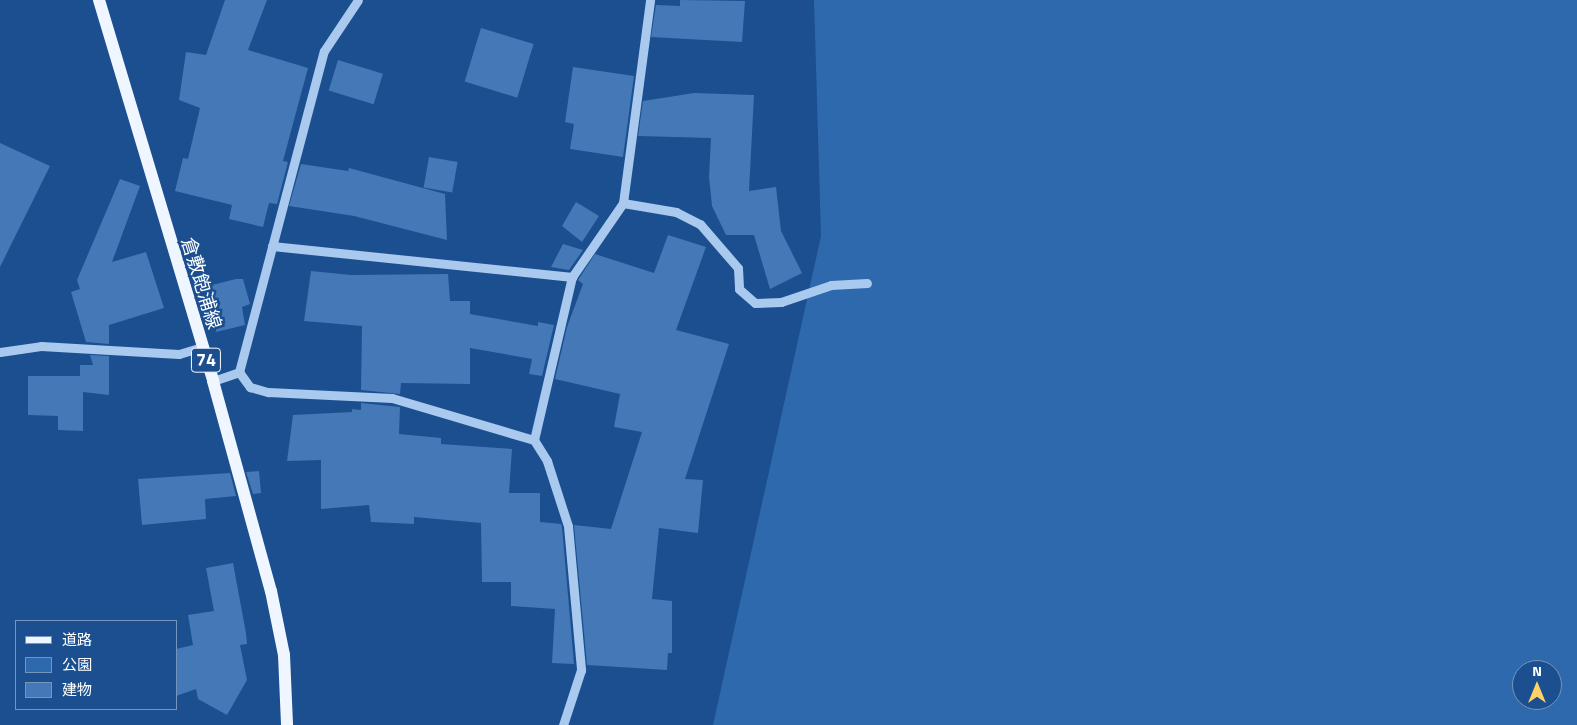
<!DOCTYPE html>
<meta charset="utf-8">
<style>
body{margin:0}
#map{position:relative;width:1577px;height:725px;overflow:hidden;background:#1b4f8f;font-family:"Titillium Web","Noto Sans JP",sans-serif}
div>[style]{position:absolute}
.green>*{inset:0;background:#2e69ad}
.building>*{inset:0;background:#4478b7;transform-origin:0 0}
.minor>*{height:9px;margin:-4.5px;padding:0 4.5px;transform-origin:4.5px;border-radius:4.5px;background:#a9c9ee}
.major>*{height:12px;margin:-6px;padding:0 6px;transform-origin:6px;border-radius:6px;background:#f0f6ff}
span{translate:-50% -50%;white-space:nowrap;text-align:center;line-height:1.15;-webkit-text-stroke:5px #1b4f8f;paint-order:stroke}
.shield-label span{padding:1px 4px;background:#1b4f8f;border:1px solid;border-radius:4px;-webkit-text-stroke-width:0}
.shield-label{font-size:18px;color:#fff;font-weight:700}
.street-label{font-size:19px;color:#fff}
.legend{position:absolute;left:15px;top:620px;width:162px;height:90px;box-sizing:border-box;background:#1b4f8f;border:1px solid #7695bc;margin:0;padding:6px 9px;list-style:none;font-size:15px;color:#fff}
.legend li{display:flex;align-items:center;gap:10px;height:25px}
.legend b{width:25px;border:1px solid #7695bc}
.north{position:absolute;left:1512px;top:660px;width:50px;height:50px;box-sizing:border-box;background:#1b4f8f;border:1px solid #7695bc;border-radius:50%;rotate:0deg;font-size:14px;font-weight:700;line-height:20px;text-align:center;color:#fff}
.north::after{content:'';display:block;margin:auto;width:18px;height:22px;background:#ffd166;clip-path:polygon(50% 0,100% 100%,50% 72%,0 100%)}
</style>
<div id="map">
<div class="green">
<i style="clip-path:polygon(evenodd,814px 0,1577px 0,1577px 725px,713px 725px,821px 236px,814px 0,1522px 670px,1552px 670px,1552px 700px,1522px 700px,1522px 670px)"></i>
</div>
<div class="building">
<i style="clip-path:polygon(225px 0,267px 0,248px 50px,308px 68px,283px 161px,288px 162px,277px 204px,269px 203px,263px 227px,229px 219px,232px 205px,175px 191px,183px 158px,188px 159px,200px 108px,179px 100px,186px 52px,206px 55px)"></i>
<i style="clip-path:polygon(680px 0,745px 1px,742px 42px,651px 37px,656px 5px,680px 6px)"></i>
<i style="left:481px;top:28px;width:55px;height:56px;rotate:17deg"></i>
<i style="left:338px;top:60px;width:47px;height:32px;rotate:17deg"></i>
<i style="clip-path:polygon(573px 67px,634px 76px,623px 157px,570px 149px,574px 124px,565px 122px)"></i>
<i style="clip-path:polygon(694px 93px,754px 95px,749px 191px,776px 187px,781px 231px,802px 273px,770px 289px,754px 235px,726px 235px,712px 206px,709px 177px,711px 138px,638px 136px,643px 101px)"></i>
<i style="clip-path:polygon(0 143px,50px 166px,0 267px)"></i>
<i style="left:429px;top:157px;width:29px;height:31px;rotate:10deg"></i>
<i style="clip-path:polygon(301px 164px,348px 171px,349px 168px,445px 194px,447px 240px,354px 216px,289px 206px)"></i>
<i style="clip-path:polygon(120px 179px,140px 186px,112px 262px,146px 252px,164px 308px,109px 325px,109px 344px,86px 342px,71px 292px,80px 289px,77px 280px)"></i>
<i style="clip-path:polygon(576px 202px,599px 216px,582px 242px,562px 226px)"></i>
<i style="clip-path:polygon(668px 235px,706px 247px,676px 330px,729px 344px,685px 479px,703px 480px,698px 533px,659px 528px,652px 599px,672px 601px,672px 653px,668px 653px,667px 670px,587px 665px,574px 525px,611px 529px,642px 432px,614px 427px,620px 394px,555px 379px,567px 327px,583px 284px,578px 280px,595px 254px,654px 273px)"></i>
<i style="clip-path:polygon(563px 244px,583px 250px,569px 270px,551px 267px)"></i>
<i style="clip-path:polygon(311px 271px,351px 275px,448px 274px,450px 301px,470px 301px,470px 314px,538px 326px,538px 322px,554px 325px,542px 376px,529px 374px,532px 359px,470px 348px,470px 384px,401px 383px,400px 394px,361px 390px,362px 326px,304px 321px)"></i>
<i style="clip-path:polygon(236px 279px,243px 279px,250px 304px,242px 307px,245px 325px,216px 332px,204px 287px)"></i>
<i style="clip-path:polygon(90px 355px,109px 356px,109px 395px,83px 392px,83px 431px,58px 430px,58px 416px,28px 415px,28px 376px,80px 376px,80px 365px,93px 365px)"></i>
<i style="clip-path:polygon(361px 403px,400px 407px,399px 434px,441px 438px,441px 444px,512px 449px,509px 493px,540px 493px,540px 522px,561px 524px,562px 527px,574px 664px,552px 663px,555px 609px,511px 606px,511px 582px,482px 582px,481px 523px,414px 517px,414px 524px,371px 522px,369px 505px,321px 509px,321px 460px,287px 461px,293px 415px,352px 412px,352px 409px,361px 410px)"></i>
<i style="clip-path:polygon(259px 471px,261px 493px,253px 494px,246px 472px)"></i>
<i style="clip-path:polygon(230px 473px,236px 496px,205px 499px,206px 519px,142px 525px,138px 479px)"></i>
<i style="clip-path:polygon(233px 563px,246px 633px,247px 644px,240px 645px,247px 680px,227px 715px,198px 699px,196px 689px,176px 696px,176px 649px,193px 645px,188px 615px,214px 611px,206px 568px)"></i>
</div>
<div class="minor">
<i style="left:623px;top:203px;width:54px;rotate:9.6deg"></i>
<i style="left:676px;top:212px;width:27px;rotate:27deg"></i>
<i style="left:700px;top:224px;width:58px;rotate:49.2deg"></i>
<i style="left:738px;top:268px;width:21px;rotate:87deg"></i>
<i style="left:739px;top:289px;width:21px;rotate:41deg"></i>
<i style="left:755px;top:303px;width:26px;rotate:-2deg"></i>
<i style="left:781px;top:302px;width:53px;rotate:-18.8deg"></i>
<i style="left:831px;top:285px;width:36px;rotate:-3deg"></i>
<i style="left:272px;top:246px;width:302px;rotate:5.9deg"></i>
<i style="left:0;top:352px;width:41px;rotate:-8.3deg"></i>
<i style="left:41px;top:346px;width:138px;rotate:3.3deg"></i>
<i style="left:179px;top:354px;width:24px;rotate:-17deg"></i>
<i style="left:239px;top:372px;width:332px;rotate:-75.2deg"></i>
<i style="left:324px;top:51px;width:61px;rotate:-56.3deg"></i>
<i style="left:213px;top:381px;width:28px;rotate:-19deg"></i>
<i style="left:239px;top:372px;width:19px;rotate:54deg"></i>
<i style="left:250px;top:387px;width:19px;rotate:16deg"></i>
<i style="left:268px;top:392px;width:124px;rotate:2.8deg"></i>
<i style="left:392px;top:398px;width:148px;rotate:16.5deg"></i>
<i style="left:534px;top:440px;width:25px;rotate:58deg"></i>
<i style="left:547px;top:461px;width:68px;rotate:72.1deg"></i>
<i style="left:568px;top:526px;width:145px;rotate:84.8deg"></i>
<i style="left:581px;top:670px;width:58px;rotate:108.1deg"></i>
<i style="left:534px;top:440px;width:167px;rotate:-76.9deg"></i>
<i style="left:572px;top:277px;width:90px;rotate:-55.4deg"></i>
<i style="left:623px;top:203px;width:205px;rotate:-82.4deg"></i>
</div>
<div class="major">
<i style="left:99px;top:0;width:398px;rotate:73.3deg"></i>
<i style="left:213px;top:381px;width:218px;rotate:74.6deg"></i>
<i style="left:271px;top:591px;width:65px;rotate:78.5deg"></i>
<i style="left:284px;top:655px;width:70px;rotate:87.5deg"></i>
</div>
<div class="shield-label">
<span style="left:206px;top:360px">74</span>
</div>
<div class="street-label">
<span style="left:202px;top:283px;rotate:73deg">倉敷飽浦線</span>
</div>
<ul class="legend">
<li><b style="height:6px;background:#f0f6ff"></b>道路</li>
<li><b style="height:14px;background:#2e69ad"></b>公園</li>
<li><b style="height:14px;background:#4478b7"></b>建物</li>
</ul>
<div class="north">N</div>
</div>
